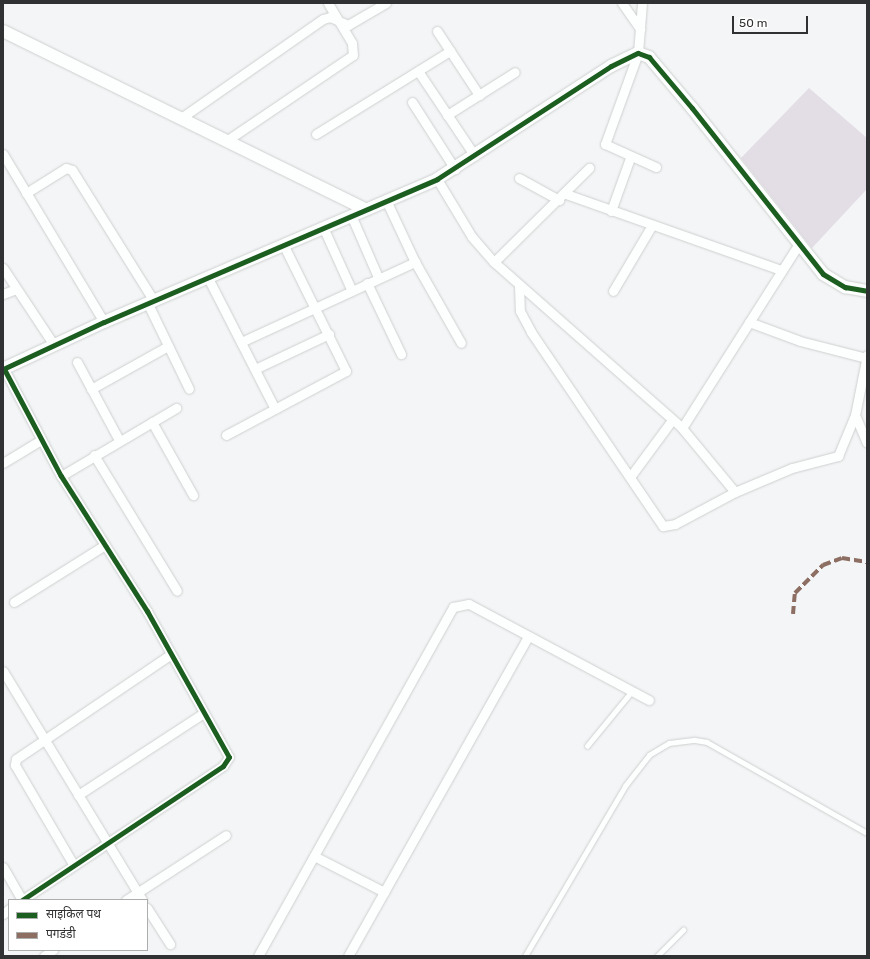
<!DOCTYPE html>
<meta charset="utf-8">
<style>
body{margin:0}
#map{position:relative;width:870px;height:959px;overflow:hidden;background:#f4f5f6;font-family:Rubik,"Noto Sans Devanagari",sans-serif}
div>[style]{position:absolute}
.building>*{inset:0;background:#e3dde5}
.roads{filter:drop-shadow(0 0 1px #cecfd0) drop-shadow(0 0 1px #cecfd0)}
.lane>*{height:4.5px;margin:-2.25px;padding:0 2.25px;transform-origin:2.25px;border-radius:2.25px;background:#fdfefe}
.street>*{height:9px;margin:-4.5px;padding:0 4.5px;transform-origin:4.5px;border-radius:4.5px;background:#fdfefe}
.secondary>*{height:12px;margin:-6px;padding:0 6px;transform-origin:6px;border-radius:6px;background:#fdfefe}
.quiet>*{height:4px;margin-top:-2px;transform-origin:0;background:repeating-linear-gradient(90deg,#8d6e63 0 8px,transparent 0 12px)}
.cycleway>*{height:5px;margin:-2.5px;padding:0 2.5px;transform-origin:2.5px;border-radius:2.5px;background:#1b5e20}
span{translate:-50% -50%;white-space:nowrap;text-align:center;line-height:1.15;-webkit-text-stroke:3.5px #fff;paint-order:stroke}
.frame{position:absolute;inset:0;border:4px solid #303132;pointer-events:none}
.legend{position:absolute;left:8px;top:899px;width:140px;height:52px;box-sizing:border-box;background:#fff;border:1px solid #acadad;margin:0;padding:5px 7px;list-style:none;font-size:12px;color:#303132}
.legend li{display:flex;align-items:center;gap:8px;height:20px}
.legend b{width:20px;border:1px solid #acadad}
.scale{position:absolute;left:732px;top:16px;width:76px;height:18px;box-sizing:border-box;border:2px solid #303132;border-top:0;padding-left:5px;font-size:12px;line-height:14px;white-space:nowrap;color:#303132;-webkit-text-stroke:3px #fff;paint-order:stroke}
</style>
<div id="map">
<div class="building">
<i style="clip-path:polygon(809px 88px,867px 138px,867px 189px,812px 248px,741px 158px)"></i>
</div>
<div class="roads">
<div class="lane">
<i style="left:587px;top:746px;width:71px;rotate:-50.7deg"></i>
<i style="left:525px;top:956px;width:197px;rotate:-59.5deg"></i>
<i style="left:625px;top:786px;width:39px;rotate:-52deg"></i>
<i style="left:649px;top:755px;width:23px;rotate:-31deg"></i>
<i style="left:669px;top:743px;width:26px;rotate:-7deg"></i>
<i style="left:695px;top:740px;width:12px;rotate:9deg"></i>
<i style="left:707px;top:742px;width:184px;rotate:29.6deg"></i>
<i style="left:657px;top:956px;width:37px;rotate:-45deg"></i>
</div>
<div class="street">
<i style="left:622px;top:3px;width:32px;rotate:55deg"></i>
<i style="left:642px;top:3px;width:50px;rotate:94.6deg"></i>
<i style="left:638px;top:53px;width:97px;rotate:109.9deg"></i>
<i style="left:605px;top:144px;width:56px;rotate:24.3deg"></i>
<i style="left:437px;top:31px;width:77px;rotate:56.7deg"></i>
<i style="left:418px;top:71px;width:102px;rotate:56.2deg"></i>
<i style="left:412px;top:102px;width:80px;rotate:57.3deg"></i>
<i style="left:447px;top:115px;width:80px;rotate:-32.3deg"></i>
<i style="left:181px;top:118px;width:173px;rotate:-34.9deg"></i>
<i style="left:323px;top:19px;width:7px;rotate:-16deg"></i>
<i style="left:330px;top:17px;width:20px;rotate:24deg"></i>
<i style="left:348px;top:25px;width:44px;rotate:-30.1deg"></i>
<i style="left:316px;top:134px;width:158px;rotate:-31.8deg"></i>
<i style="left:226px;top:141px;width:153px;rotate:-34.1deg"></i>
<i style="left:353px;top:55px;width:12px;rotate:-95deg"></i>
<i style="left:352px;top:43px;width:47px;rotate:-121deg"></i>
<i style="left:3px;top:154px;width:196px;rotate:59deg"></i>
<i style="left:519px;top:178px;width:46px;rotate:28.8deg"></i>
<i style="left:437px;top:179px;width:68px;rotate:58.9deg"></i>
<i style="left:472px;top:237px;width:33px;rotate:49deg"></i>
<i style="left:494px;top:262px;width:251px;rotate:41.4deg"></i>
<i style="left:682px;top:428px;width:83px;rotate:50.4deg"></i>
<i style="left:26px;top:193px;width:47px;rotate:-32deg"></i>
<i style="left:66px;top:168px;width:6px;rotate:18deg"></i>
<i style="left:72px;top:170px;width:155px;rotate:58deg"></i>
<i style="left:566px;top:194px;width:228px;rotate:19.5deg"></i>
<i style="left:611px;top:211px;width:56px;rotate:-70.3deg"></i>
<i style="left:351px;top:215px;width:68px;rotate:66.5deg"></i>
<i style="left:323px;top:227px;width:68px;rotate:65.7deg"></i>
<i style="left:415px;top:262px;width:93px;rotate:60.4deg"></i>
<i style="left:494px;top:262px;width:134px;rotate:-44.7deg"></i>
<i style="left:3px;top:268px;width:92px;rotate:56.5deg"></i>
<i style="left:208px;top:278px;width:147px;rotate:62.9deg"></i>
<i style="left:367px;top:283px;width:79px;rotate:64.4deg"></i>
<i style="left:519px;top:286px;width:25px;rotate:88deg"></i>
<i style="left:520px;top:311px;width:24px;rotate:62deg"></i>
<i style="left:531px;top:332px;width:235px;rotate:55.8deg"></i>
<i style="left:663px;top:526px;width:12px;rotate:-9deg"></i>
<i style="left:675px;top:524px;width:68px;rotate:-28.1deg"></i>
<i style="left:735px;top:492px;width:62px;rotate:-22.8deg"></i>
<i style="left:792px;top:468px;width:48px;rotate:-14.6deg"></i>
<i style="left:838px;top:456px;width:44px;rotate:-67.5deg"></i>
<i style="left:613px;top:291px;width:77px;rotate:-59.4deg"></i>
<i style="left:3px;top:294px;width:14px;rotate:-21deg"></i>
<i style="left:148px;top:304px;width:94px;rotate:64.2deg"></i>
<i style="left:749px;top:322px;width:54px;rotate:20.4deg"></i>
<i style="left:800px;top:341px;width:68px;rotate:14.4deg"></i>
<i style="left:241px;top:342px;width:192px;rotate:-24.7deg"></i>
<i style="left:415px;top:262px;width:68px;rotate:-115.1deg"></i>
<i style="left:867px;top:355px;width:61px;rotate:101.3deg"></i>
<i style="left:855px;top:415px;width:30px;rotate:67deg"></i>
<i style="left:77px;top:362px;width:89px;rotate:61.7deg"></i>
<i style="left:4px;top:369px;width:121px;rotate:62deg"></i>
<i style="left:61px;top:476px;width:160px;rotate:57.5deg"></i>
<i style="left:147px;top:611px;width:167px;rotate:60.7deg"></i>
<i style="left:229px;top:757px;width:11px;rotate:124deg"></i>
<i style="left:223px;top:766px;width:242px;rotate:146.3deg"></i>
<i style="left:255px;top:369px;width:82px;rotate:-25.3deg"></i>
<i style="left:91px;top:389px;width:88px;rotate:-29.2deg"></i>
<i style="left:152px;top:422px;width:84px;rotate:60.7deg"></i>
<i style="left:682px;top:428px;width:220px;rotate:-57.6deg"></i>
<i style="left:226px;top:435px;width:136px;rotate:-28.1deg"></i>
<i style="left:346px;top:371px;width:142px;rotate:-116.4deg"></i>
<i style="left:94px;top:455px;width:159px;rotate:58.6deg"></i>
<i style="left:3px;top:463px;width:44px;rotate:-31.2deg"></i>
<i style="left:61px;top:476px;width:134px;rotate:-30.6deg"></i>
<i style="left:630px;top:477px;width:71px;rotate:-53.6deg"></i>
<i style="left:14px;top:602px;width:107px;rotate:-32.1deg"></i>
<i style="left:3px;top:671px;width:268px;rotate:58.7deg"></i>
<i style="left:78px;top:795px;width:150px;rotate:-33.1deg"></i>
<i style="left:314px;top:856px;width:79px;rotate:27.2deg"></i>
<i style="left:73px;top:864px;width:115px;rotate:-120.4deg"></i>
<i style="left:15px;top:765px;width:6px;rotate:-81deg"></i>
<i style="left:16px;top:759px;width:187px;rotate:-34.1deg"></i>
<i style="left:3px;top:867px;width:38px;rotate:60deg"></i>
<i style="left:126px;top:900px;width:119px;rotate:-33deg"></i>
<i style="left:147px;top:908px;width:43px;rotate:57.4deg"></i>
<i style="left:3px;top:914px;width:8px;rotate:-40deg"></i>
<i style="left:44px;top:956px;width:11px;rotate:-34deg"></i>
<i style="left:258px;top:956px;width:400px;rotate:-60.8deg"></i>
<i style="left:453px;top:607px;width:16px;rotate:-11deg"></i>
<i style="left:469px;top:604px;width:204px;rotate:28.1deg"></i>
<i style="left:348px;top:956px;width:366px;rotate:-60.6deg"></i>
</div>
<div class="secondary">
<i style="left:3px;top:31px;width:402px;rotate:26.2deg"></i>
<i style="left:3px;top:369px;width:111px;rotate:-25deg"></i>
<i style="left:104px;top:322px;width:362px;rotate:-23.2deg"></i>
<i style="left:437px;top:179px;width:207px;rotate:-33deg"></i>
<i style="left:611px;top:66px;width:30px;rotate:-26deg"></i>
<i style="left:638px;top:53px;width:12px;rotate:20deg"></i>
<i style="left:649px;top:57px;width:67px;rotate:49.9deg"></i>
<i style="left:692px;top:108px;width:211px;rotate:51.7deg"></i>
<i style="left:823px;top:274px;width:26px;rotate:31deg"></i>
<i style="left:845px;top:287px;width:22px;rotate:10deg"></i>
</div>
</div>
<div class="quiet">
<i style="left:793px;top:614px;width:21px;rotate:-85deg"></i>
<i style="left:795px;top:593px;width:40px;rotate:-45deg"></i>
<i style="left:823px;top:565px;width:20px;rotate:-20deg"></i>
<i style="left:842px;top:558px;width:25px;rotate:9deg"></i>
</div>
<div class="cycleway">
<i style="left:3px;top:369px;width:111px;rotate:-25deg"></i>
<i style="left:104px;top:322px;width:362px;rotate:-23.2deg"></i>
<i style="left:437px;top:179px;width:207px;rotate:-33deg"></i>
<i style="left:611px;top:66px;width:30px;rotate:-26deg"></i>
<i style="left:638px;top:53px;width:12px;rotate:20deg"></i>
<i style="left:649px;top:57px;width:67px;rotate:49.9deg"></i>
<i style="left:692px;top:108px;width:211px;rotate:51.7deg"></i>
<i style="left:823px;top:274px;width:26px;rotate:31deg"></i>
<i style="left:845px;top:287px;width:22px;rotate:10deg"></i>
<i style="left:4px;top:369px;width:121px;rotate:62deg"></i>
<i style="left:61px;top:476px;width:160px;rotate:57.5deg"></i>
<i style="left:147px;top:611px;width:167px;rotate:60.7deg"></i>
<i style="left:229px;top:757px;width:11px;rotate:124deg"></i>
<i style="left:223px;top:766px;width:242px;rotate:146.3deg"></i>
</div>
<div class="frame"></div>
<ul class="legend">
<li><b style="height:5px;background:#1b5e20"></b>साइकिल पथ</li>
<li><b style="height:5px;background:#8d6e63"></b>पगडंडी</li>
</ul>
<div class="scale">50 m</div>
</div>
